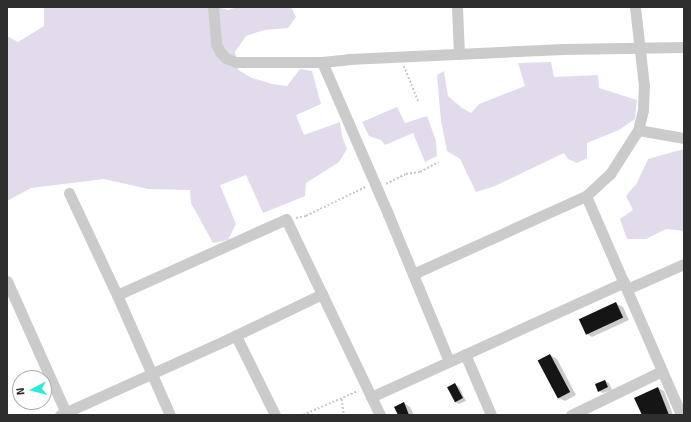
<!DOCTYPE html>
<style>
body{margin:0}
#map{position:relative;width:691px;height:422px;overflow:hidden;background:#fff;font-family:Signika,sans-serif}
div>[style]{position:absolute}
.green>*{inset:0;background:#e2dbec}
.shadow>*{inset:0;background:#0003}
.building>*{inset:0;background:#151515;transform-origin:0 0}
.path>*{height:1.5px;margin-top:-0.75px;transform-origin:0;background:repeating-linear-gradient(90deg,#c8c8c8 0 2px,transparent 0 4px)}
.minor>*{height:11px;margin:-5.5px;padding:0 5.5px;transform-origin:5.5px;border-radius:5.5px;background:#cbcbcb}
span{translate:-50% -50%;white-space:nowrap;text-align:center;line-height:1.15;-webkit-text-stroke:4px #fff;paint-order:stroke}
.frame{position:absolute;inset:0;border:8px solid #2e2e2e;pointer-events:none}
.north{position:absolute;left:12px;top:370px;width:40px;height:40px;box-sizing:border-box;background:#fff;border:1px solid #ababab;border-radius:50%;rotate:263deg;font-size:11px;font-weight:700;line-height:16px;text-align:center;color:#2e2e2e}
.north::after{content:'';display:block;margin:auto;width:14px;height:18px;background:#2bead8;clip-path:polygon(50% 0,100% 100%,50% 72%,0 100%)}
</style>
<div id="map">
<div class="green">
<i style="clip-path:polygon(44px 7px,217px 7px,228px 10px,238px 7px,291px 7px,296px 17px,288px 28px,264px 30px,246px 36px,235px 52px,238px 70px,252px 78px,272px 84px,287px 86px,300px 69px,312px 71px,321px 104px,296px 115px,304px 135px,340px 122px,342px 136px,347px 149px,339px 162px,306px 183px,305px 196px,263px 213px,246px 175px,220px 185px,236px 224px,228px 240px,213px 243px,191px 203px,190px 190px,148px 189px,104px 179px,31px 188px,7px 201px,7px 36px,18px 42px,44px 26px)"></i>
<i style="clip-path:polygon(551px 62px,554px 77px,598px 75px,599px 88px,637px 100px,635px 119px,619px 130px,587px 143px,587px 158px,577px 163px,568px 159px,564px 153px,495px 186px,476px 192px,460px 159px,447px 151px,441px 121px,437px 75px,444px 71px,448px 96px,462px 108px,471px 113px,479px 104px,525px 86px,518px 63px)"></i>
<i style="clip-path:polygon(397px 107px,405px 123px,427px 116px,436px 141px,437px 156px,425px 162px,413px 133px,385px 145px,381px 140px,369px 136px,362px 122px)"></i>
<i style="clip-path:polygon(684px 149px,684px 231px,666px 229px,646px 239px,627px 239px,620px 219px,633px 210px,626px 196px,637px 183px,648px 159px)"></i>
</div>
<div class="shadow">
<i style="clip-path:polygon(616px 304px,623px 307px,629px 320px,592px 337px,585px 333px)"></i>
<i style="clip-path:polygon(550px 355px,557px 359px,576px 395px,565px 401px,558px 398px,539px 361px)"></i>
<i style="clip-path:polygon(605px 381px,609px 383px,612px 390px,603px 393px,599px 391px)"></i>
<i style="clip-path:polygon(455px 384px,459px 387px,466px 401px,459px 404px,455px 402px,448px 387px)"></i>
<i style="clip-path:polygon(658px 388px,664px 391px,673px 415px,643px 415px)"></i>
<i style="clip-path:polygon(404px 403px,410px 407px,414px 415px,399px 415px)"></i>
</div>
<div class="building">
<i style="left:616px;top:302px;width:17px;height:41px;rotate:65deg"></i>
<i style="left:550px;top:354px;width:43px;height:14px;rotate:62deg"></i>
<i style="clip-path:polygon(605px 380px,608px 387px,598px 392px,595px 384px)"></i>
<i style="left:455px;top:383px;width:17px;height:9px;rotate:62deg"></i>
<i style="clip-path:polygon(658px 387px,669px 415px,642px 415px,634px 398px)"></i>
<i style="clip-path:polygon(404px 402px,409px 415px,398px 415px,394px 407px)"></i>
</div>
<div class="path">
<i style="left:404px;top:66px;width:40px;rotate:68deg"></i>
<i style="left:386px;top:184px;width:22px;rotate:-27deg"></i>
<i style="left:406px;top:174px;width:14px;rotate:-8deg"></i>
<i style="left:420px;top:172px;width:21px;rotate:-28deg"></i>
<i style="left:296px;top:218px;width:10px;rotate:-11deg"></i>
<i style="left:306px;top:216px;width:66px;rotate:-26.2deg"></i>
<i style="left:342px;top:399px;width:16px;rotate:83deg"></i>
<i style="left:303px;top:415px;width:60px;rotate:-23.6deg"></i>
</div>
<div class="minor">
<i style="left:213px;top:7px;width:37px;rotate:85deg"></i>
<i style="left:216px;top:44px;width:9px;rotate:63deg"></i>
<i style="left:220px;top:52px;width:8px;rotate:45deg"></i>
<i style="left:226px;top:58px;width:11px;rotate:22deg"></i>
<i style="left:236px;top:62px;width:86px"></i>
<i style="left:322px;top:62px;width:27px;rotate:-6deg"></i>
<i style="left:349px;top:59px;width:214px;rotate:-2.7deg"></i>
<i style="left:563px;top:49px;width:121px;rotate:-0.9deg"></i>
<i style="left:457px;top:7px;width:47px;rotate:87.6deg"></i>
<i style="left:322px;top:62px;width:166px;rotate:66.5deg"></i>
<i style="left:388px;top:214px;width:159px;rotate:67.5deg"></i>
<i style="left:638px;top:130px;width:47px;rotate:9.9deg"></i>
<i style="left:69px;top:193px;width:113px;rotate:64.8deg"></i>
<i style="left:117px;top:295px;width:131px;rotate:66.2deg"></i>
<i style="left:586px;top:196px;width:239px;rotate:66.5deg"></i>
<i style="left:413px;top:274px;width:190px;rotate:-24.3deg"></i>
<i style="left:586px;top:196px;width:33px;rotate:-43deg"></i>
<i style="left:610px;top:174px;width:52px;rotate:-57.5deg"></i>
<i style="left:638px;top:130px;width:21px;rotate:-76deg"></i>
<i style="left:643px;top:110px;width:24px;rotate:-88deg"></i>
<i style="left:644px;top:86px;width:80px;rotate:-96.5deg"></i>
<i style="left:7px;top:281px;width:147px;rotate:65.9deg"></i>
<i style="left:627px;top:289px;width:62px;rotate:-23.7deg"></i>
<i style="left:117px;top:295px;width:185px;rotate:-24.2deg"></i>
<i style="left:286px;top:219px;width:217px;rotate:64.4deg"></i>
<i style="left:236px;top:336px;width:88px;rotate:63.7deg"></i>
<i style="left:465px;top:354px;width:66px;rotate:66.9deg"></i>
<i style="left:371px;top:397px;width:278px;rotate:-24.4deg"></i>
<i style="left:60px;top:415px;width:180px;rotate:-24.3deg"></i>
<i style="left:224px;top:341px;width:109px;rotate:-25.6deg"></i>
<i style="left:571px;top:415px;width:101px;rotate:-25.8deg"></i>
</div>
<div class="frame"></div>
<div class="north">N</div>
</div>
